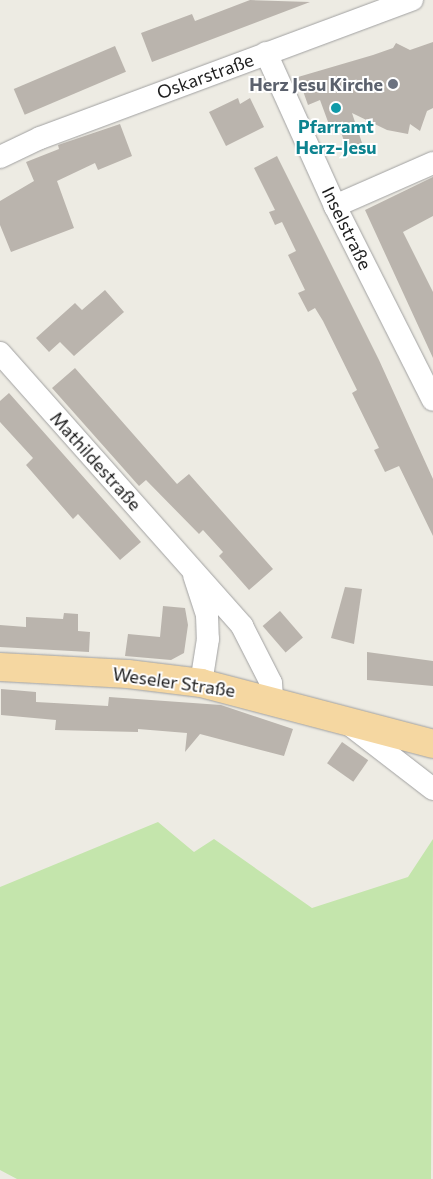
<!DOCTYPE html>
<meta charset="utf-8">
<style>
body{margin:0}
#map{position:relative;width:433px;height:1179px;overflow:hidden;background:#edebe3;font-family:Commissioner,sans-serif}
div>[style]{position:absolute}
.grass>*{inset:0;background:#c4e5ac}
.building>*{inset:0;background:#bab4ad;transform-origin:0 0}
.roads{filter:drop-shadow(0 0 1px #a1a1a1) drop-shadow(0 0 1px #a1a1a1)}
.minor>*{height:22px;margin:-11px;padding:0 11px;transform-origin:11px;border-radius:11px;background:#fff}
.major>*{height:28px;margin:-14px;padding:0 14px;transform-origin:14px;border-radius:14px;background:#f5d7a1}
.dots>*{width:14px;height:14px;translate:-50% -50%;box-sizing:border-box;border:2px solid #fff;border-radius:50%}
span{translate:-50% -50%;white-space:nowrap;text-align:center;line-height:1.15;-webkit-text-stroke:4px #fff;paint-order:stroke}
.street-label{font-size:18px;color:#1d1d1d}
.worship-label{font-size:18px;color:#5b616d;font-weight:700}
.right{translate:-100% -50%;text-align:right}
.culture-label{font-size:18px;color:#0d838f;font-weight:700}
</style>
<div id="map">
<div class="grass">
<i style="clip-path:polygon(158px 822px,194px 852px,214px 839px,312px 908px,408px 877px,433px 839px,431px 1179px,17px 1179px,0 1170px,0 887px)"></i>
</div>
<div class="building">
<i style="clip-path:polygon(250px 0,310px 2px,152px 62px,141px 33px,192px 14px,195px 21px)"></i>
<i style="clip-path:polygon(433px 42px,433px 108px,427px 111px,420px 131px,410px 124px,408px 134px,387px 130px,352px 113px,362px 143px,347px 149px,339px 127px,331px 130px,320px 100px,308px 105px,298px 77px,373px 55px,393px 48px,396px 43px,410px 50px)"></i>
<i style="left:115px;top:46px;width:28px;height:110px;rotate:67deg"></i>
<i style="clip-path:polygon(238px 98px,240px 104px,250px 98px,264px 127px,226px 146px,209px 112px)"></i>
<i style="clip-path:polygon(120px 124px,132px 156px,98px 170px,95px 163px,57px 181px,74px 228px,11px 252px,0 225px,0 201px,34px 181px,26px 162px,59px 149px,58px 145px)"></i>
<i style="clip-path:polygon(277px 156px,379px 360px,433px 479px,433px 536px,399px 466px,385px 472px,374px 450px,379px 448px,352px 393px,357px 390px,323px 321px,315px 308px,308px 312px,298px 293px,305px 290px,288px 255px,296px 251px,282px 222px,275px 225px,269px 212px,275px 210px,254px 168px)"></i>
<i style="clip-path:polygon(433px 177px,433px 216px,403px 232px,433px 292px,433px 358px,365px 210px)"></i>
<i style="clip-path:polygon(105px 290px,124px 312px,74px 356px,60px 342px,49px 352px,36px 338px,75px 303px,82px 310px)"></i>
<i style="clip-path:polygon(75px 368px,177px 484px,189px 474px,273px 569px,249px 590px,219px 556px,223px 552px,203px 530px,199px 534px,146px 480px,139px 486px,52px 388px)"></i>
<i style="clip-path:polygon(9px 393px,141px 542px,120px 560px,78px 514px,73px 519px,26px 465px,33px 458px,0 422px,0 401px)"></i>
<i style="clip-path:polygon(345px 587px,362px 589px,354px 644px,331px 638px)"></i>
<i style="clip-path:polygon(163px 606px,185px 608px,188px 625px,184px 653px,171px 660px,125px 656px,128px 634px,160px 637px)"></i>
<i style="left:280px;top:611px;width:35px;height:23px;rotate:49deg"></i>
<i style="clip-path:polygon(64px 613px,78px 614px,78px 631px,90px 632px,89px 652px,0 647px,0 625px,26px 627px,26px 617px,63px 619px)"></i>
<i style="clip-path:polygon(367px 652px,433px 661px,433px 686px,367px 680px)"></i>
<i style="clip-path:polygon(1px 689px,36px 692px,36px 702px,108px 706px,109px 697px,221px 705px,293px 729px,284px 756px,200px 734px,185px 752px,187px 733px,138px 729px,138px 732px,55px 730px,56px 720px,1px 715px)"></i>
<i style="left:342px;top:742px;width:32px;height:26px;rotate:35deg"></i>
</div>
<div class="roads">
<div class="minor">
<i style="left:266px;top:53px;width:168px;rotate:65.7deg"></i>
<i style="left:335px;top:206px;width:217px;rotate:63.2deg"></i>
<i style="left:0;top:157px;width:44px;rotate:-25.4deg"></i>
<i style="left:40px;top:138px;width:397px;rotate:-20.4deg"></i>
<i style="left:335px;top:206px;width:107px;rotate:-23.7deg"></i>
<i style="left:0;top:353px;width:365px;rotate:48.4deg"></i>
<i style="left:242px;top:626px;width:64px;rotate:63deg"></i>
<i style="left:271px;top:683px;width:16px;rotate:86deg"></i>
<i style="left:194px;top:575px;width:42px;rotate:72deg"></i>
<i style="left:207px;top:615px;width:24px;rotate:88deg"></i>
<i style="left:208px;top:639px;width:45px;rotate:99deg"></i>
<i style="left:345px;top:721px;width:111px;rotate:37.7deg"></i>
</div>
<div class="major">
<i style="left:0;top:667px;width:128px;rotate:3.1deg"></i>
<i style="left:128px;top:674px;width:74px;rotate:7deg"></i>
<i style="left:201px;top:683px;width:240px;rotate:14.7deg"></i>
</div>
</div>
<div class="dots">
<i style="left:393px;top:84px;background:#6b7280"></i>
<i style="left:336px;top:108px;background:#0f9aa8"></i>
</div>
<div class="street-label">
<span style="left:205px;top:76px;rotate:-20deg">Oskarstraße</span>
<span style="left:347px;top:228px;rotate:64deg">Inselstraße</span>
<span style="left:96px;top:461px;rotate:48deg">Mathildestraße</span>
<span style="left:174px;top:682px;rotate:8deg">Weseler Straße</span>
</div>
<div class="worship-label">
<span class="right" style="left:383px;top:84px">Herz Jesu Kirche</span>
</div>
<div class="culture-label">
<span style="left:336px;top:137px">Pfarramt<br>Herz-Jesu</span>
</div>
</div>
